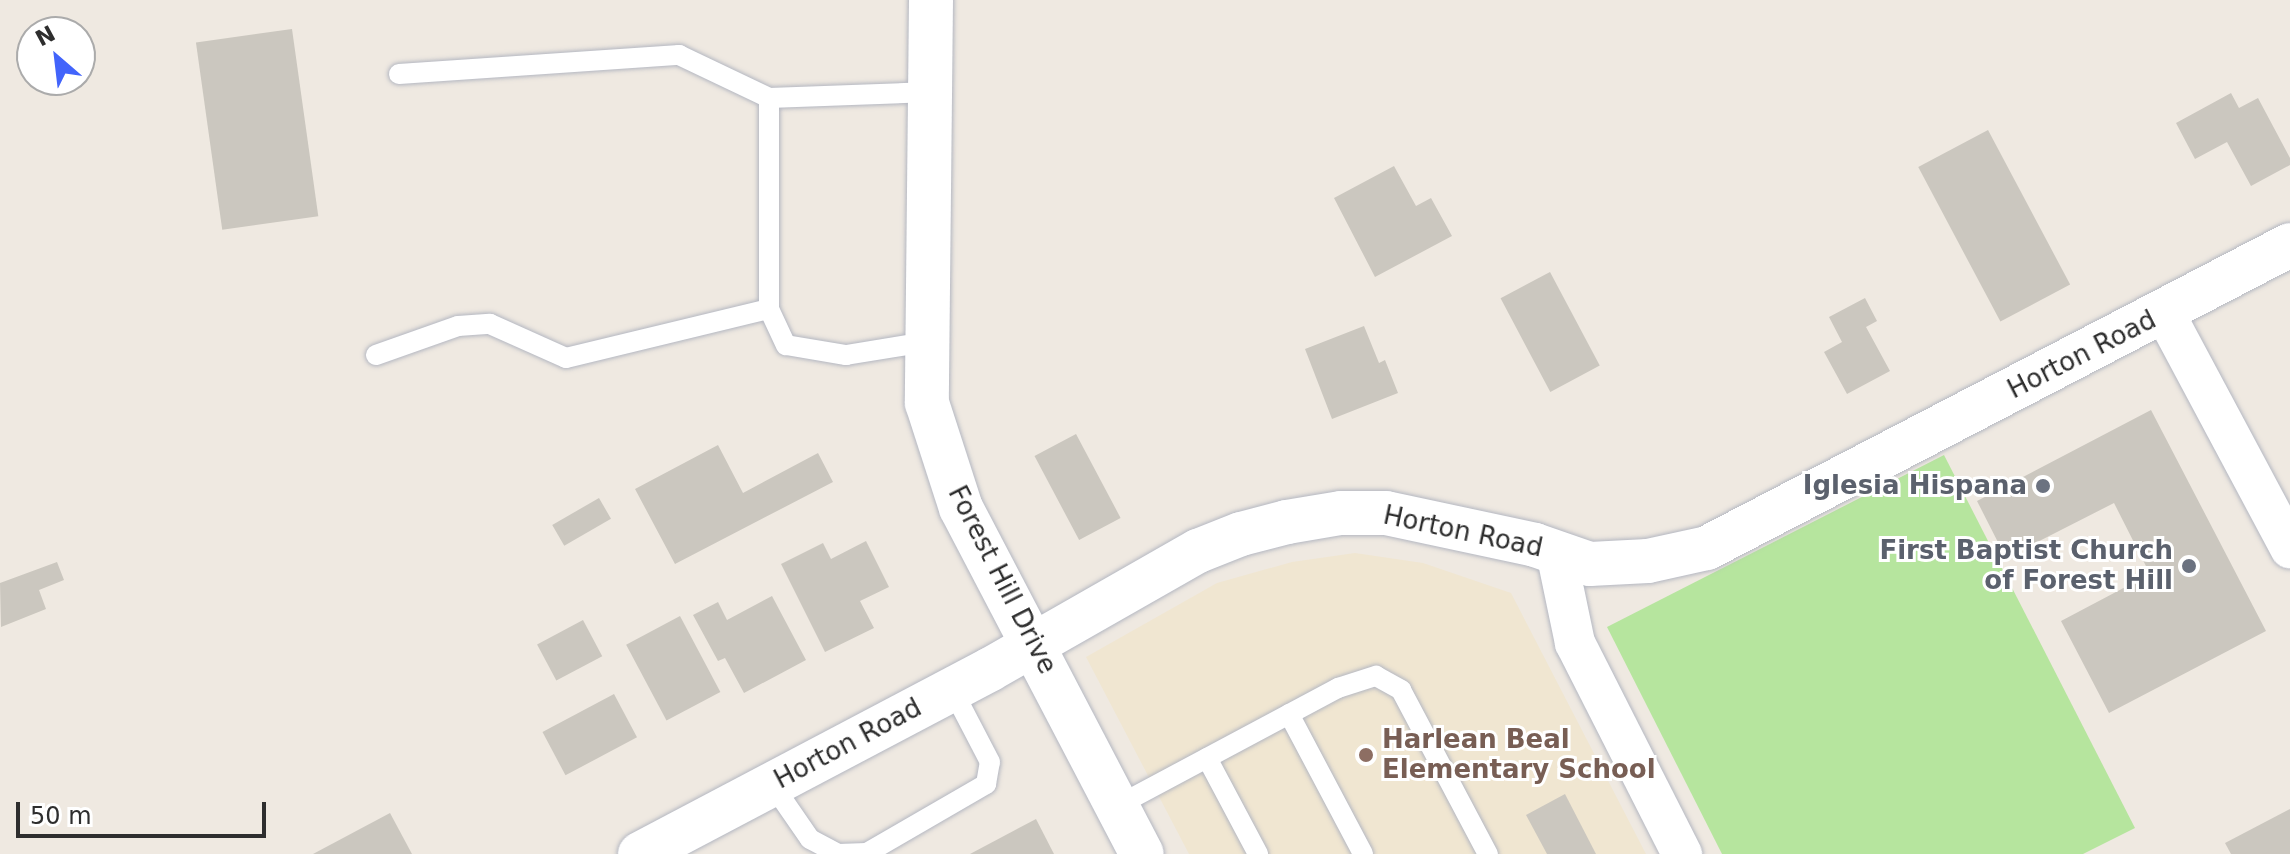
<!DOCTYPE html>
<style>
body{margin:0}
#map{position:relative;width:2290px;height:854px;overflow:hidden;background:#efe9e1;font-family:"DejaVu Sans",sans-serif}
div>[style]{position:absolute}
.education>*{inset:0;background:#f0e6d1}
.green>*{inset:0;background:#b6e59e}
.building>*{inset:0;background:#cbc7bf;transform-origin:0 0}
.roads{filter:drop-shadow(0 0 2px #b4b7c1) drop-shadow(0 0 2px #b4b7c1)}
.lane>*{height:20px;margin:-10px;padding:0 10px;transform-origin:10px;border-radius:10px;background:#fff}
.street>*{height:40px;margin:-20px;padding:0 20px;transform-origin:20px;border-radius:20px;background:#fff}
.secondary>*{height:44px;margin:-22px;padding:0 22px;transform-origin:22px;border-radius:22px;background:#fff}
.dots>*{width:22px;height:22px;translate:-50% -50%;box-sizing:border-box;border:4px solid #fff;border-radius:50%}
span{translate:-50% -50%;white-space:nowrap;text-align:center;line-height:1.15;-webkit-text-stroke:6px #fff;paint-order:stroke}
.street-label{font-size:26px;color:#2e2e2e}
.worship-label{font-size:26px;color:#5b616d;font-weight:700}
.right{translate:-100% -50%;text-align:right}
.education-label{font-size:26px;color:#785e54;font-weight:700}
.left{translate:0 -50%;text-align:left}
.north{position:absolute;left:16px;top:16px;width:80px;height:80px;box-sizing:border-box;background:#fff;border:2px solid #ababab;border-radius:50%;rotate:332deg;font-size:22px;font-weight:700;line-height:32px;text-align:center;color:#2e2e2e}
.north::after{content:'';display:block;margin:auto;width:28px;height:36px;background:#4264fb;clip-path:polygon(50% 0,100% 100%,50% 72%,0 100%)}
.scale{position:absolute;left:16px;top:802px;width:250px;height:36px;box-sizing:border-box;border:4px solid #2e2e2e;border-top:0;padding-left:10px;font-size:24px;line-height:28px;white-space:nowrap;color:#2e2e2e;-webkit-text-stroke:6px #fff;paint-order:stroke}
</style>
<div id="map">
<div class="education">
<i style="clip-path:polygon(1355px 553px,1423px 563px,1511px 593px,1646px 854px,1189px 854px,1086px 657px,1217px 583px,1292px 562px)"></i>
</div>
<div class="green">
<i style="clip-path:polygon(1944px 455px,2135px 828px,2083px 854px,1722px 854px,1607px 627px)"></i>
</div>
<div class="building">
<i style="left:292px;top:29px;width:189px;height:97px;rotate:82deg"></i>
<i style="clip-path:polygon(2231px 93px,2239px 108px,2258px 98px,2290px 158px,2290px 165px,2251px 186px,2227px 142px,2195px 159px,2176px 123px)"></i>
<i style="left:1988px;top:130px;width:175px;height:79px;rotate:62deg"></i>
<i style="clip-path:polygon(1394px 166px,1416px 206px,1431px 198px,1452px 236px,1375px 277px,1334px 198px)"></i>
<i style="left:1550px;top:272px;width:106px;height:56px;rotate:62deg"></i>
<i style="clip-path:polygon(1865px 298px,1877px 321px,1866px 327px,1890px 371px,1847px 394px,1824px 352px,1842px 342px,1829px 317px)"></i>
<i style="clip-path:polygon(1364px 326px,1379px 363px,1385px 360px,1398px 393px,1332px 419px,1305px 349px)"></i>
<i style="clip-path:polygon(2151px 410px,2266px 631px,2109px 713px,2061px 621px,2150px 574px,2114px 503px,2006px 558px,1977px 501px)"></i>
<i style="left:1076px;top:434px;width:95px;height:47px;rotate:62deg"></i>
<i style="clip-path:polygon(718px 445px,743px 493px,818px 453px,833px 482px,675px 564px,635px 489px)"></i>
<i style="left:599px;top:498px;width:24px;height:54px;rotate:60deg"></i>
<i style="clip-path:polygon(866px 541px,889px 587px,860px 601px,874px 628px,825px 652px,781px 564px,823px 543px,831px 559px)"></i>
<i style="clip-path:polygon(57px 562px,64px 580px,39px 590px,46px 609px,1px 627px,0 583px)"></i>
<i style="clip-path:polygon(772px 596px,806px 660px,744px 693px,725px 658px,718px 661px,693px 615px,718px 602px,727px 620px)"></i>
<i style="left:680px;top:616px;width:86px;height:61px;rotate:62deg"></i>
<i style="left:583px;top:620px;width:41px;height:52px;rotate:62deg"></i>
<i style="left:614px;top:694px;width:49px;height:81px;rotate:62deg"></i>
<i style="clip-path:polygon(1565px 794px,1596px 854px,1547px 854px,1526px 815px)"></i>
<i style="clip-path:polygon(2290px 809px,2290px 854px,2231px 854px,2225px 843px)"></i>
<i style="clip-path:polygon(390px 813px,412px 854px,313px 854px)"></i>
<i style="clip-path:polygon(1036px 819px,1054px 854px,970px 854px)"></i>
</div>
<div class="roads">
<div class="lane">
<i style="left:399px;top:74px;width:281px;rotate:-3.9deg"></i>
<i style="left:679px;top:55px;width:100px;rotate:25.5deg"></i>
<i style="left:769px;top:98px;width:161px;rotate:-2.1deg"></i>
<i style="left:769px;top:98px;width:211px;rotate:90deg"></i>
<i style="left:769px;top:309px;width:40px;rotate:65deg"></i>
<i style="left:786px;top:345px;width:61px;rotate:9.5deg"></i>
<i style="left:846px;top:355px;width:80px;rotate:-9.3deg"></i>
<i style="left:376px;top:355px;width:87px;rotate:-19.5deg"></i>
<i style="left:458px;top:326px;width:32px;rotate:-4deg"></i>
<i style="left:490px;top:324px;width:83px;rotate:24.1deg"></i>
<i style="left:566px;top:358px;width:209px;rotate:-13.6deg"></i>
<i style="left:1289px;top:714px;width:158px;rotate:62.1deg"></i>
<i style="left:1207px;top:758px;width:109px;rotate:62deg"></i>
<i style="left:772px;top:784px;width:67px;rotate:55.4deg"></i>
<i style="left:810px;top:839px;width:32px;rotate:28deg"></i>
<i style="left:838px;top:854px;width:29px;rotate:-2deg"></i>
<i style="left:867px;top:853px;width:138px;rotate:-30.1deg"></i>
<i style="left:986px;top:784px;width:22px;rotate:-80deg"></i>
<i style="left:990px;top:762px;width:82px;rotate:-117.5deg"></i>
<i style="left:1117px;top:806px;width:251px;rotate:-28.1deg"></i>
<i style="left:1338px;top:688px;width:40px;rotate:-18deg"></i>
<i style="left:1376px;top:676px;width:29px;rotate:29deg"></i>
<i style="left:1401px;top:690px;width:186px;rotate:62.1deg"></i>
</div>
<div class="street">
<i style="left:2164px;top:312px;width:268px;rotate:61.9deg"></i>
<i style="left:1556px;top:552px;width:93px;rotate:78.2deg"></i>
<i style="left:1575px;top:643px;width:237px;rotate:63.1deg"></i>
</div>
<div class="secondary">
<i style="left:931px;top:0;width:403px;rotate:90.6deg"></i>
<i style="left:927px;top:403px;width:110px;rotate:72.1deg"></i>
<i style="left:961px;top:508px;width:390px;rotate:62.4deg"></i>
<i style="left:640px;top:854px;width:395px;rotate:-27.8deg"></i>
<i style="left:989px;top:670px;width:241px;rotate:-29.7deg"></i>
<i style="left:1198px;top:551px;width:46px;rotate:-21.6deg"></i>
<i style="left:1241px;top:534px;width:48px;rotate:-14.6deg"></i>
<i style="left:1287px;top:522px;width:55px;rotate:-9.5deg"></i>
<i style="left:1341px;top:513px;width:45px"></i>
<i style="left:1386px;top:513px;width:152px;rotate:12.1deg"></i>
<i style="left:1535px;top:545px;width:58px;rotate:19.1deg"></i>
<i style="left:1590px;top:564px;width:58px;rotate:-3deg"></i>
<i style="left:1648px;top:561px;width:60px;rotate:-12.4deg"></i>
<i style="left:1707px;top:548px;width:657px;rotate:-27.46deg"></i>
</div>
</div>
<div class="dots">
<i style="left:2043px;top:486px;background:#6b7280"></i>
<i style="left:2189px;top:566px;background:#6b7280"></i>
<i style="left:1366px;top:755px;background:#8d6e63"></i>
</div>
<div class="street-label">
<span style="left:2082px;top:355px;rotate:-27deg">Horton Road</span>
<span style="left:1463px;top:532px;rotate:12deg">Horton Road</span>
<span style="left:1002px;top:580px;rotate:63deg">Forest Hill Drive</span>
<span style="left:848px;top:744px;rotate:-28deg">Horton Road</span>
</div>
<div class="worship-label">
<span class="right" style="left:2027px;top:486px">Iglesia Hispana</span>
<span class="right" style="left:2173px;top:566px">First Baptist Church<br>of Forest Hill</span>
</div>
<div class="education-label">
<span class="left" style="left:1382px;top:755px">Harlean Beal<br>Elementary School</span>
</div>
<div class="north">N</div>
<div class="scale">50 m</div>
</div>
